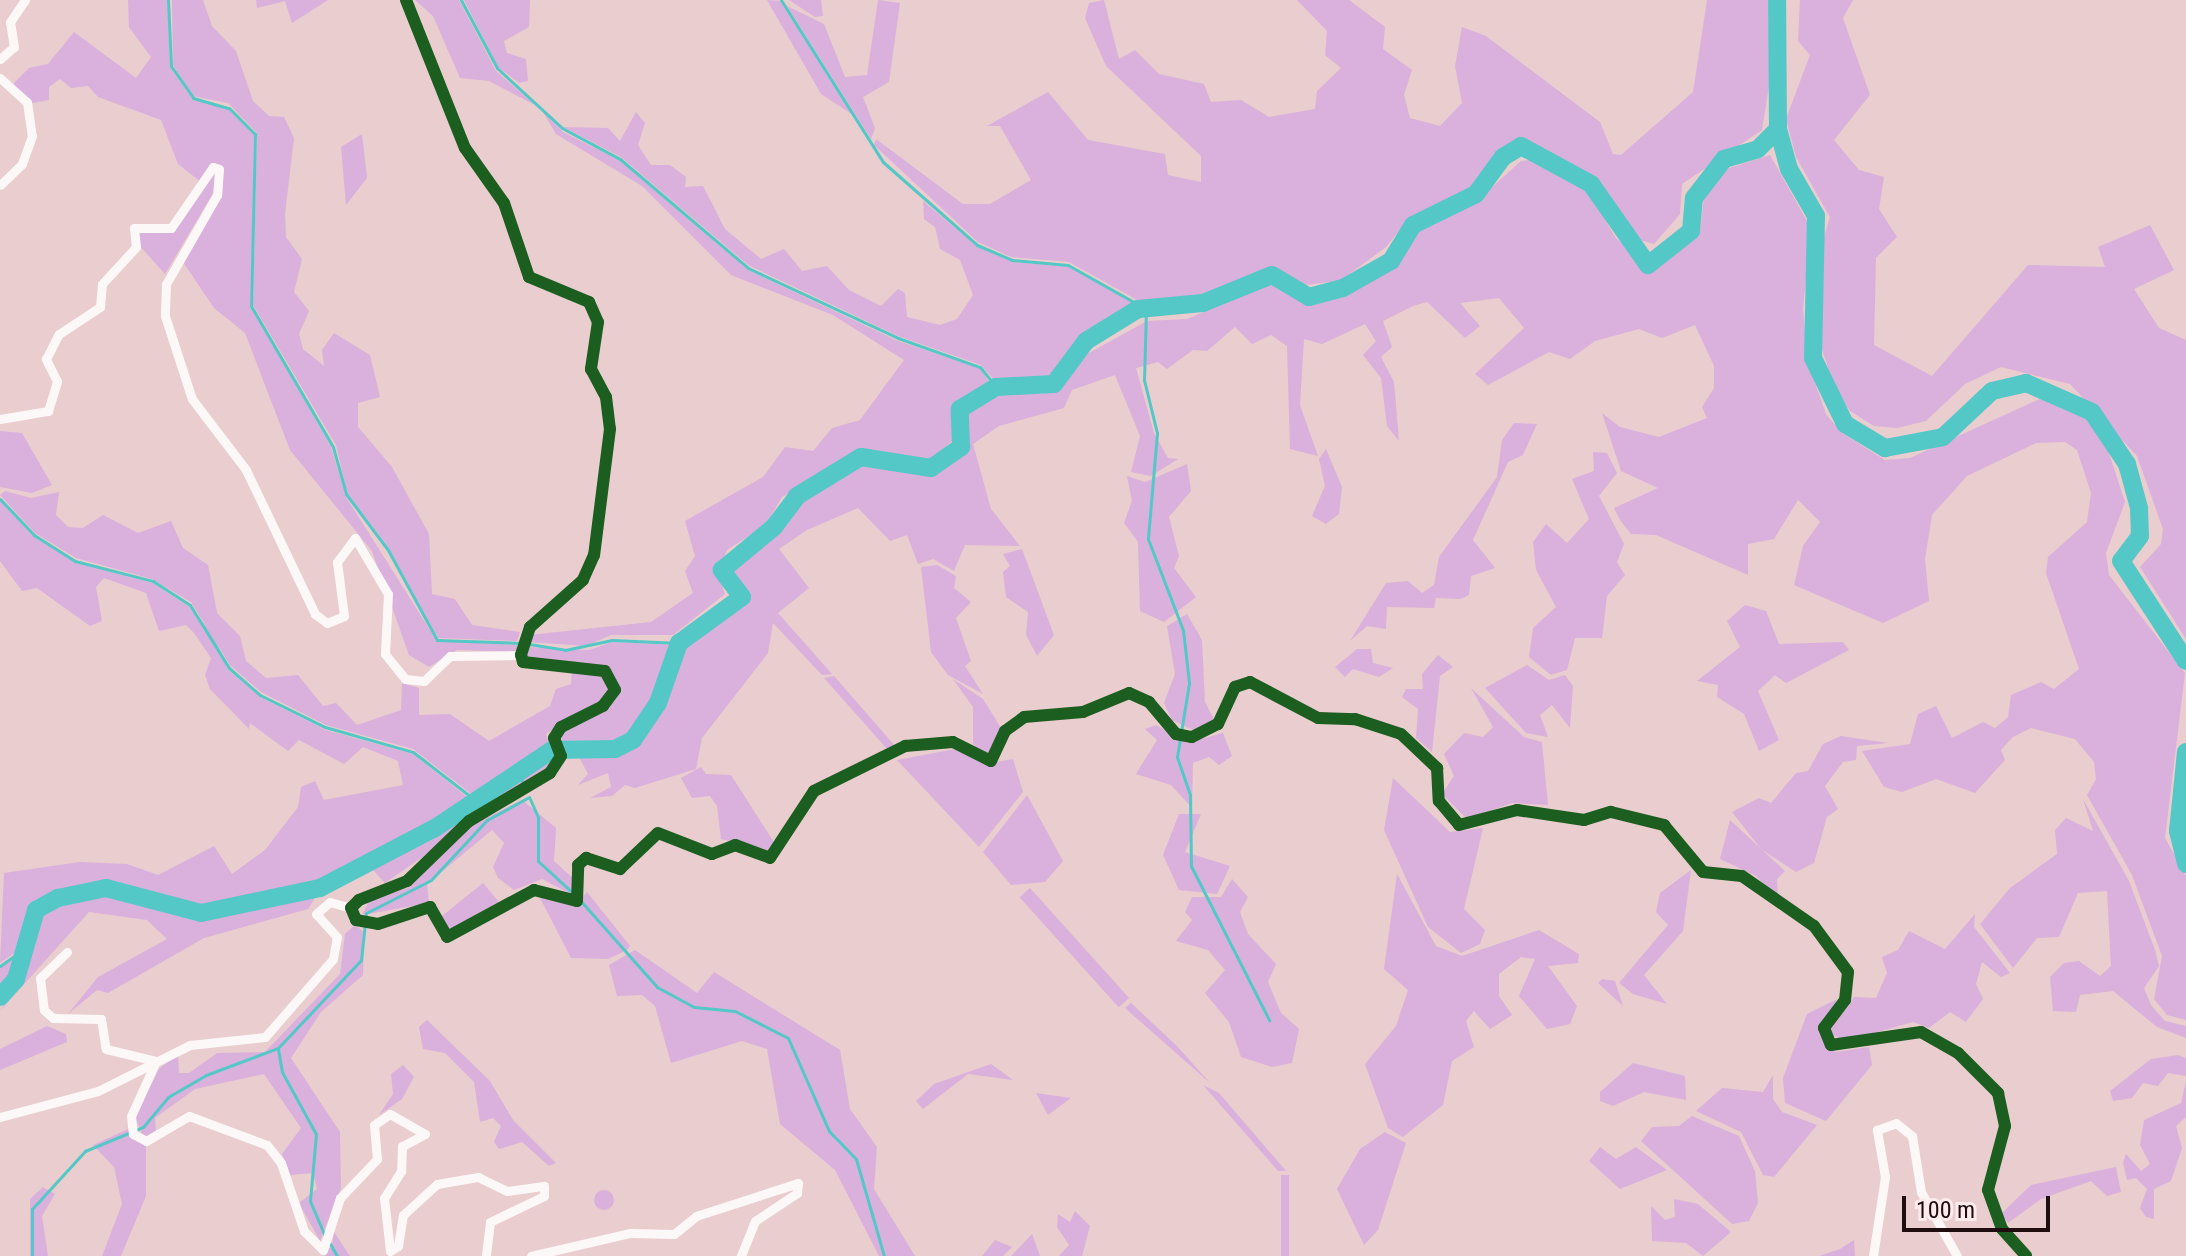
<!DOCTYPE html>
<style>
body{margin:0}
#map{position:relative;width:2186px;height:1256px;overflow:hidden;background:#eacdce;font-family:"Roboto Condensed",sans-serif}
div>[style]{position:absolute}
.green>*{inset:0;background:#dab0dc;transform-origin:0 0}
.round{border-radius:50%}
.stream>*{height:3px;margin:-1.5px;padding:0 1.5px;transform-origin:1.5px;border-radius:1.5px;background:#54c8c7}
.river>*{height:18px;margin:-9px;padding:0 9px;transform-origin:9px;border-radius:9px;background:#54c8c7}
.street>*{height:9px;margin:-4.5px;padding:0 4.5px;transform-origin:4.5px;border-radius:4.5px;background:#fcf8f8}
.cycleway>*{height:12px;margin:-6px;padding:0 6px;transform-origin:6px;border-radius:6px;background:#1b5e20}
span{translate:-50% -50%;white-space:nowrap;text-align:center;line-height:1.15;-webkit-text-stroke:7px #feeced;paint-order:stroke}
.scale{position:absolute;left:1902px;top:1196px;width:148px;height:36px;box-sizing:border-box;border:4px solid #200d0f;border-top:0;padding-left:10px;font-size:24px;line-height:28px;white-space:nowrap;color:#200d0f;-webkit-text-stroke:6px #feeced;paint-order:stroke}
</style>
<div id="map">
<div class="green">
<i style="clip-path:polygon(128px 0,168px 0,170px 67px,193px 100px,228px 109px,254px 134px,251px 307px,331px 447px,346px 497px,437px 641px,518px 645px,516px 652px,457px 650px,429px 667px,409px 655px,372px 551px,290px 450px,245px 333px,214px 308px,179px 256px,220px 194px,218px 164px,202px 183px,178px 164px,161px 120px,98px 97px,88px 86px,71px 88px,60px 79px,49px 87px,49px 100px,33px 103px,12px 85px,29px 68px,48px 64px,74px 32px,136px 78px,151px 57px,129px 27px)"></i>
<i style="clip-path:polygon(172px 0,203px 0,212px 26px,236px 51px,253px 101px,269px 116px,284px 117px,294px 138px,285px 214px,286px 237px,302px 259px,294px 292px,309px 311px,299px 334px,303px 349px,324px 366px,322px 350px,334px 333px,370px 355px,380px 397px,358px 403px,358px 427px,392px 467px,429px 534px,432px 594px,455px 599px,472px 625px,520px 632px,517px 641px,438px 638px,388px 547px,347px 493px,336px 445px,253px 305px,257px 133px,228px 103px,193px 96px,173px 65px)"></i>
<i style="clip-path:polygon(256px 0,328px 0,292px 23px,285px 1px,257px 8px)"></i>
<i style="clip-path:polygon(415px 0,459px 0,496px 71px,535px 105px,489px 81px,460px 78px,433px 16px)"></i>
<i style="clip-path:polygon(464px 0,530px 0,529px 27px,504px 41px,507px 53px,526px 59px,528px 81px,519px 83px,498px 67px)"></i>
<i style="clip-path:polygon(767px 0,780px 1px,853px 115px,821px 94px)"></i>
<i style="clip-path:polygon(789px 0,821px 0,823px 16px,815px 17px)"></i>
<i style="clip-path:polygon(878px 0,900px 3px,889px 82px,863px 97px,875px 128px,871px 139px,787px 6px,824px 24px,845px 77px,867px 75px)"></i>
<i style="clip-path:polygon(1104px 0,1119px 59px,1135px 50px,1159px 74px,1204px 84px,1211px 102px,1241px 100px,1269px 117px,1315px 109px,1317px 91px,1341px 68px,1325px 55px,1327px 31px,1297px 0,1349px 0,1385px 27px,1383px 49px,1412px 70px,1404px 95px,1410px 118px,1440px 126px,1462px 103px,1455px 66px,1462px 27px,1486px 36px,1600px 122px,1613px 154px,1621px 155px,1693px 92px,1707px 0,1774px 0,1778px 30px,1762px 130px,1682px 184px,1680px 214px,1654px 244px,1633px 238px,1591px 178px,1519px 138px,1463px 194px,1410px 217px,1386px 247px,1340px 281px,1304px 285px,1270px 268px,1201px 301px,1146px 305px,1069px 262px,1011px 257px,978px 242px,874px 145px,876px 139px,963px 204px,990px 204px,1031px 180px,1000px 126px,987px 126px,1048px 92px,1088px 140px,1165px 154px,1168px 175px,1201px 182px,1201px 156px,1106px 66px,1085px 18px,1089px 3px)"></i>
<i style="clip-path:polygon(1800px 0,1853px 0,1843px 18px,1870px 95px,1834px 140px,1859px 170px,1884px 177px,1879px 209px,1897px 237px,1876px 258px,1874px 345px,1932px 376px,2028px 265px,2105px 267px,2098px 247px,2150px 225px,2174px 270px,2134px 289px,2159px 328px,2186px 340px,2186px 639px,2140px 567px,2161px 544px,2163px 529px,2137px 456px,2070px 384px,2001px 367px,1965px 384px,1926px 421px,1897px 428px,1874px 426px,1850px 411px,1835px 390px,1814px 324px,1817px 261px,1830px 217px,1796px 157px,1786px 119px,1810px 55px,1798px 41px)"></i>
<i style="clip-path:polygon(543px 112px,563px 132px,619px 160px,748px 270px,898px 341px,980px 368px,991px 385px,957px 405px,954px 439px,928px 464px,858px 453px,782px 497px,765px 526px,727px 550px,718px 572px,725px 594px,673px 635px,611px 635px,586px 646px,527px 642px,529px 635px,651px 622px,693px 593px,685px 571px,695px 556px,685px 521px,763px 477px,785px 447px,813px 451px,832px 428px,860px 420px,904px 360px,833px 315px,731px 275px,642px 186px,556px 134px)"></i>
<i style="clip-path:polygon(636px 112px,645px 123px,638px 145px,651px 165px,670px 165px,686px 177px,685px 187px,703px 186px,725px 229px,761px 259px,784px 249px,802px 271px,827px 266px,849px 290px,881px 306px,898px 289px,905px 293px,907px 317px,940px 325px,957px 319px,973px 295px,960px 260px,940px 249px,935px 227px,924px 219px,923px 201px,978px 247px,1013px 262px,1069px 267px,1142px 308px,1085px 340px,1051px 380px,997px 383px,981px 365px,898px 336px,748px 265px,621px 157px,563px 127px,608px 128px,620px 141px)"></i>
<i style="clip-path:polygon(362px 134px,367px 178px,346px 205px,341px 147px)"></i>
<i style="clip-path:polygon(1770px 155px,1811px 228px,1803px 309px,1808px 363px,1826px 414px,1842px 433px,1885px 460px,1910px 458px,2044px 397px,2088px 419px,2107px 447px,2125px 502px,2106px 553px,2109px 575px,2185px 673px,2165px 838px,2186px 876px,2186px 1020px,2167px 1015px,2154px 999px,2162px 956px,2132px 875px,2087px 795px,2096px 779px,2094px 762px,2075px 739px,2031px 728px,2013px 737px,2001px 750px,2005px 760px,1975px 793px,1936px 779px,1902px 792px,1884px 787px,1862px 751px,1910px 744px,1918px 714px,1936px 706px,1952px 738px,1983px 722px,1995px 728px,2008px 717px,2011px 695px,2041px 682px,2054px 689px,2079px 669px,2046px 573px,2048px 557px,2087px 522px,2091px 493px,2077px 450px,2065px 442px,2036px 443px,1967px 476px,1932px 515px,1925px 559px,1929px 601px,1883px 623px,1794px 585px,1803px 546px,1820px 522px,1798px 500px,1774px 539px,1748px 544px,1748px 575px,1656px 535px,1631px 534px,1620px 520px,1614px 508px,1658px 488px,1621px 471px,1602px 413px,1620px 427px,1659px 437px,1707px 418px,1702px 407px,1714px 388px,1714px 366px,1695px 325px,1662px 338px,1639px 329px,1595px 341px,1570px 359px,1549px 352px,1488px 385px,1475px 374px,1524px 328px,1499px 298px,1460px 303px,1480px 326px,1465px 338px,1427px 302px,1413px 306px,1383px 321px,1392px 347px,1381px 357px,1394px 382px,1399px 441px,1387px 426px,1381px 378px,1363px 355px,1376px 341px,1365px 324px,1322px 344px,1304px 339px,1300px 405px,1318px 456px,1290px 449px,1287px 346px,1271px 335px,1252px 344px,1235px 327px,1207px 351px,1193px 350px,1167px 369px,1158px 362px,1136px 368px,1154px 433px,1168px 458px,1178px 459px,1151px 476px,1131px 472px,1140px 436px,1115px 375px,1072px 390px,1064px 408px,999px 426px,973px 444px,991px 509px,1020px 546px,965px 545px,954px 571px,933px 559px,918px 564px,907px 535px,890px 541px,858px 508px,807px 530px,779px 549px,809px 588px,778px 613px,832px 674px,822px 675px,773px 623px,768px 653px,702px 738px,696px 769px,635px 788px,625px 785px,612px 796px,590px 798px,611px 787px,608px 773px,578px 785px,588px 774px,579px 757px,563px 751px,616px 752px,634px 743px,661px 705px,681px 644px,750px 596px,728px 572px,746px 548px,779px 529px,801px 498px,838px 475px,861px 464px,940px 471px,959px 458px,968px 413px,985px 400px,999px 392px,1043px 394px,1080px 358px,1147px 321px,1187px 319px,1273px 282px,1308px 301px,1347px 292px,1400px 261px,1421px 228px,1479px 199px,1521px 161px,1539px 159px,1586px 187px,1615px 237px,1650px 270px,1700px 233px,1704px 196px,1723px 170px)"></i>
<i style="clip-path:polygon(216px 171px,219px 183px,165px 274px,139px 245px,137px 230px,171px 230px)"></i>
<i style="clip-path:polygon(1514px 423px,1537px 424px,1523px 455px,1508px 462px,1473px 540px,1495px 568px,1471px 576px,1469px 595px,1461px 599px,1436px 598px,1434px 608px,1387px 607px,1386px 629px,1367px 626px,1350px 641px,1386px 583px,1408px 581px,1422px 593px,1434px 585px,1439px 557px,1497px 477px,1502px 440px)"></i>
<i style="clip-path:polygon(0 431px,22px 433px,52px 485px,32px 493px,0 487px)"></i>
<i style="clip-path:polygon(1326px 449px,1342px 487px,1339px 514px,1326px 524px,1312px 516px,1325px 486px,1319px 459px)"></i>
<i style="clip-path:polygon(1593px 452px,1607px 453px,1617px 473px,1599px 496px,1624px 544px,1617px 562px,1625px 575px,1607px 596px,1602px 638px,1575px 638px,1567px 670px,1551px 675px,1529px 657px,1533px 628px,1556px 607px,1536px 570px,1533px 542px,1546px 524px,1567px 543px,1589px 519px,1572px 479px,1594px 471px)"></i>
<i style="clip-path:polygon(1187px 464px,1191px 491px,1169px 517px,1179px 556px,1174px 568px,1196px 597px,1164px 622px,1140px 611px,1138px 542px,1124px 523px,1132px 501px,1127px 476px,1145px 482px)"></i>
<i style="clip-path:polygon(5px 491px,31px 498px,59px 492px,56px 515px,68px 527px,83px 528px,103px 515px,138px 533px,171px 521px,183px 548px,208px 565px,217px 613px,240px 636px,246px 661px,266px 678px,298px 675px,323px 706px,336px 703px,357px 725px,401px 710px,402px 683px,419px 688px,419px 715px,450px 714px,489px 741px,550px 706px,556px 689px,571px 684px,572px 668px,604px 675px,612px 685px,609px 700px,569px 717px,546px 734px,550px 747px,474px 796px,413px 749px,326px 725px,261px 692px,230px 665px,191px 602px,152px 579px,76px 558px,35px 533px,0 495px)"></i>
<i style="clip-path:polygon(0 500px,33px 536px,76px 563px,153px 583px,189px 607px,214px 635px,228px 670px,262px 698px,326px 730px,413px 754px,471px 800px,319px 886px,200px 911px,105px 886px,55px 896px,33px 910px,26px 945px,0 963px,4px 873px,80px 862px,127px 864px,158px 875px,214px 846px,232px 874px,265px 850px,298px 807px,301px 787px,315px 781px,324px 800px,403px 785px,398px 761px,363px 747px,344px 764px,299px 740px,288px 751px,250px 723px,249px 729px,210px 689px,205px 675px,211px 658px,194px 633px,186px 625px,159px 631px,146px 593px,104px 578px,96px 587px,102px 621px,90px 626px,37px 588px,22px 591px,0 561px)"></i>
<i style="clip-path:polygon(1022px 549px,1054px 635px,1037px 656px,1026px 635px,1028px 612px,1006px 597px,1003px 572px,1010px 566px,1003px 554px)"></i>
<i style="clip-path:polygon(937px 565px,956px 576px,954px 588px,971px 602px,956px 618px,971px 661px,965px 666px,983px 694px,948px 675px,931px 652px,921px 567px)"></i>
<i style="clip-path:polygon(1745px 605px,1766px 611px,1779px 644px,1843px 642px,1849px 650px,1786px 683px,1775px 675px,1758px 691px,1779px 740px,1759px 751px,1744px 714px,1717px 697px,1718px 685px,1697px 681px,1740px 647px,1727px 621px)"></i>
<i style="clip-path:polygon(1187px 614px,1202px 640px,1205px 702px,1215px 721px,1195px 731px,1172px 720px,1164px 703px,1175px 674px,1167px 626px)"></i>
<i style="clip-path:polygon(612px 642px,676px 645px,655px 702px,630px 740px,614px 747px,561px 746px,563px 728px,615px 701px,617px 683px,587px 663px,527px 658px,528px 647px,589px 650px)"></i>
<i style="clip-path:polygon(1357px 649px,1371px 649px,1373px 663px,1393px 668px,1379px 677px,1353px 669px,1345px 677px,1335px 667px)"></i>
<i style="clip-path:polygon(1438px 655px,1453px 667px,1440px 676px,1432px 752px,1416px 738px,1418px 709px,1402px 697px,1406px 689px,1423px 689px,1422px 674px)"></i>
<i style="clip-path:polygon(1527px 665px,1549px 680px,1565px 675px,1573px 686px,1570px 728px,1552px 705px,1540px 715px,1548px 737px,1526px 733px,1485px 688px)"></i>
<i style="clip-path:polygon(834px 676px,895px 746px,888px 750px,824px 678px)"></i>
<i style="clip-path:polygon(953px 679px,983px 699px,1001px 728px,989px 757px,973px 744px,973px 707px)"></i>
<i style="clip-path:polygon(1471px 688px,1524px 737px,1542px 742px,1548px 805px,1512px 803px,1467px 819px,1442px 794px,1454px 776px,1444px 754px,1464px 733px,1483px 737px,1493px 727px)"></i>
<i style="clip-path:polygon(1156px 725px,1187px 743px,1223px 733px,1232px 756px,1219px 765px,1209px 757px,1193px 763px,1192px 808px,1171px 785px,1136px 774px,1157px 740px,1145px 729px)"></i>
<i style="clip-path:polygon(1841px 736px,1888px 743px,1857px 746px,1856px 760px,1843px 762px,1825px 786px,1838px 809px,1827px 817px,1814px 863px,1796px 872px,1761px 849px,1732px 812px,1759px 798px,1771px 803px,1796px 773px,1808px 771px,1823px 744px)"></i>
<i style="clip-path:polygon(955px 749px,985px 764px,1013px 759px,1023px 792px,979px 847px,897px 760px)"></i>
<i style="clip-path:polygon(550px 754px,548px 770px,385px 883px,373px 870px,315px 898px,308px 909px,204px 938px,108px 993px,97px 990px,68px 1014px,98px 977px,167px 939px,147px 920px,89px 912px,0 1011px,20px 979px,39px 911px,62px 900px,103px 891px,202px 915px,313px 892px,438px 829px)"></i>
<i style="clip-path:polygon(701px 767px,706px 774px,731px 775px,775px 844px,771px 851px,721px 839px,717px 806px,710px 796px,692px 798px,681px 778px)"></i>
<i style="clip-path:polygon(1393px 778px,1450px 832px,1483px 828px,1464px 909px,1485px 930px,1480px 944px,1461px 953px,1428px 927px,1384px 830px)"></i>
<i style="clip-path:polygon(1027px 795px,1063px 861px,1045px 882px,1011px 885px,983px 852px)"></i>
<i style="clip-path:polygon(2083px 799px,2129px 881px,2155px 950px,2159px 966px,2144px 988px,2151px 1005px,2165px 1021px,2186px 1026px,2186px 1038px,2157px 1027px,2113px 991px,2080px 995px,2076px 1012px,2053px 1011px,2050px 977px,2064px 963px,2079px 961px,2100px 976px,2111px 966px,2107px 891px,2078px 893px,2059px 937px,2037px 938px,2013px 968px,1980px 924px,2010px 888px,2057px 854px,2055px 830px,2066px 818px,2093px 831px)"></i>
<i style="clip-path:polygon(522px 800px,556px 828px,554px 861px,575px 880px,571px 894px,542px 879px,514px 890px,498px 878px,493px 867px,504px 843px,492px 830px,427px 884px,429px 903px,362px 915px,369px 901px,410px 887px,469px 827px)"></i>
<i style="clip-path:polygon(1179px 814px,1201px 814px,1185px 852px,1230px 866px,1217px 894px,1179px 890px,1163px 855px)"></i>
<i style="clip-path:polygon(1730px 820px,1785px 871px,1777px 879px,1778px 899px,1756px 876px,1720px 859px)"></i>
<i style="clip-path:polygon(1691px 870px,1683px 931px,1644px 975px,1667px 1004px,1633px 994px,1619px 983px,1668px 925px,1656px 912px,1660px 893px)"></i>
<i style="clip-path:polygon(1397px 874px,1436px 946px,1462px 956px,1539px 930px,1579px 954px,1578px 963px,1548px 966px,1577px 1006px,1570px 1024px,1547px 1029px,1519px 996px,1535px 959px,1521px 957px,1499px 974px,1499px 996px,1512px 1015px,1490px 1029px,1474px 1011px,1466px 1021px,1474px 1047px,1452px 1061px,1443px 1105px,1403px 1137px,1388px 1128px,1365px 1064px,1396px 1026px,1408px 990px,1384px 969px)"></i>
<i style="clip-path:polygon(1232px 879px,1248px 897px,1240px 912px,1248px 934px,1276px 964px,1268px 982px,1281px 1013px,1299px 1029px,1292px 1063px,1272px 1067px,1241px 1057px,1229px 1022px,1205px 993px,1225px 970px,1208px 950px,1176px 941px,1192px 920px,1185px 912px,1192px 897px,1221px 897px)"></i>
<i style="clip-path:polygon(483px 883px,499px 902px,450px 931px,442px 916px)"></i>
<i style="left:1030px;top:888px;width:148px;height:14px;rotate:48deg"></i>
<i style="clip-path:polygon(587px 892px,630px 946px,627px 950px,608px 959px,571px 958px,538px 894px,576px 906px)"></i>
<i style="clip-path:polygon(1975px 914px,1974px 927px,2010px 973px,2001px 977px,1982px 962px,1976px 984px,1983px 999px,1966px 1022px,1950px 1012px,1929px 1028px,1913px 1022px,1845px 1041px,1828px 1033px,1854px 997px,1876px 998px,1887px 973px,1882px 957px,1898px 950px,1909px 931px,1945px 949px)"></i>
<i style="clip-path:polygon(355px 925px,364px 932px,363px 975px,321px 1012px,291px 1058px,340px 1132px,341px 1188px,320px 1241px,299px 1203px,317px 1189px,313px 1173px,290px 1175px,282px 1154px,301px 1128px,264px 1074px,195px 1089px,155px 1118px,156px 1132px,144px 1138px,135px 1117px,159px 1069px,178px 1054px,179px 1073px,189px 1073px,217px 1053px,265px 1052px,340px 974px,345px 934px)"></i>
<i style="clip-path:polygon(27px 948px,15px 978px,0 995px,0 967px)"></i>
<i style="clip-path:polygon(635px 950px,697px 993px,714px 972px,840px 1050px,850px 1109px,877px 1147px,874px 1189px,915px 1256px,879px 1256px,835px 1170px,780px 1124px,767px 1049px,742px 1041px,671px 1063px,655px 1006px,642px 995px,617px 996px,609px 965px)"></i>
<i style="clip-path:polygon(1602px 979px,1615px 981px,1623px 1006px,1598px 983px)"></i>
<i style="clip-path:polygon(1837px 999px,1821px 1035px,1825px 1045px,1836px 1052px,1869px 1047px,1872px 1065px,1826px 1121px,1785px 1103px,1783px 1078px,1807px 1014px)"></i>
<i style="clip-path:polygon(1131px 1003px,1177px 1046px,1210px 1083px,1125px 1008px)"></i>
<i style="clip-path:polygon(427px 1020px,490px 1081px,513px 1120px,556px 1163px,549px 1166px,522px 1142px,499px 1149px,494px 1142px,501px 1126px,493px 1118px,480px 1122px,474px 1082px,445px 1053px,423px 1049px,419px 1027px)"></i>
<i style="clip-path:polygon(47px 1026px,66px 1034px,67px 1042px,0 1070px,0 1049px)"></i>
<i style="clip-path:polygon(2178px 1055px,2186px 1058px,2186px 1076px,2168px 1073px,2158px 1086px,2143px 1083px,2132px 1098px,2113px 1101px,2110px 1091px,2151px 1059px)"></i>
<i style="clip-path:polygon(1633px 1063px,1685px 1076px,1686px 1100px,1644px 1092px,1613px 1106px,1600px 1101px,1600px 1092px)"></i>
<i style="clip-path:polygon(991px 1064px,1013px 1080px,968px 1074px,923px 1109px,916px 1101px,934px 1084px)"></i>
<i style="clip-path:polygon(403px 1065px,414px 1077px,402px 1099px,379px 1115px,393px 1094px,391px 1074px)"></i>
<i style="clip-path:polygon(1773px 1075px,1773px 1099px,1782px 1112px,1817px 1125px,1774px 1177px,1763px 1175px,1741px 1132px,1696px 1111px,1722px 1088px,1763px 1092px)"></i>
<i style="clip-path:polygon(2186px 1081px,2186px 1117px,2176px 1126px,2182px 1148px,2171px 1181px,2154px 1189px,2154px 1219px,2146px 1217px,2140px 1208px,2147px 1189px,2136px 1178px,2127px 1180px,2123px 1163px,2126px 1154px,2141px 1171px,2150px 1164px,2140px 1145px,2144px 1120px,2181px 1103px)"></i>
<i style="clip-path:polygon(1203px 1085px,1219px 1093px,1286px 1171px,1278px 1171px)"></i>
<i style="clip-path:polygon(1036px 1093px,1071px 1098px,1048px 1115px)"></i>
<i style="clip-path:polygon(1692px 1116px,1739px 1136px,1755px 1171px,1758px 1203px,1749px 1221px,1732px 1224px,1641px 1141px,1652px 1127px,1679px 1126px)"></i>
<i style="clip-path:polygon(128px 1129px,146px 1145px,146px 1196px,121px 1256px,102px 1256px,122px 1204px,114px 1167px,93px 1145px)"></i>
<i style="clip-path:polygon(1385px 1132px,1406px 1143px,1378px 1230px,1364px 1245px,1337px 1189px,1360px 1149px)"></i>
<i style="clip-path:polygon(1600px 1147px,1616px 1159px,1636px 1147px,1667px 1170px,1620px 1189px,1589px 1161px)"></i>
<i style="clip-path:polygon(2116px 1167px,2121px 1192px,2107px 1196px,2091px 1181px,2041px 1199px,2008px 1223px,2001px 1214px,2031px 1185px)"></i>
<i style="left:1281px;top:1175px;width:8px;height:112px"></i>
<i style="clip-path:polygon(43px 1187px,55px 1194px,42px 1216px,48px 1256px,30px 1256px,30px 1199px)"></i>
<i class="round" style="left:594px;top:1190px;width:20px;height:20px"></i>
<i style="clip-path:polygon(1674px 1199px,1698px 1204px,1731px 1232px,1703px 1256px,1686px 1243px,1652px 1241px,1651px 1206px,1665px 1220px,1675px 1217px)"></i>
<i style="clip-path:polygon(1075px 1211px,1090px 1226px,1082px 1256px,1059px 1256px,1069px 1245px,1057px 1227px,1058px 1214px,1070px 1222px)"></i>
<i style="clip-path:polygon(334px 1232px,350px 1256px,326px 1256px,314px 1248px,332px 1248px)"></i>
<i style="clip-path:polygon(1032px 1234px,1040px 1256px,1011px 1256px,1014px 1253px)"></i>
<i style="clip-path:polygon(995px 1240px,1012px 1247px,1003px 1256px,982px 1256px)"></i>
<i style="clip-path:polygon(1854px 1240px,1855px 1256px,1819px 1256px,1840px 1249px)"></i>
</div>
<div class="stream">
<i style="left:168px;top:0;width:66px;rotate:87.4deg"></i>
<i style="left:171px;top:66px;width:39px;rotate:55deg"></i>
<i style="left:193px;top:98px;width:37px;rotate:16deg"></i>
<i style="left:229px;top:108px;width:37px;rotate:45deg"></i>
<i style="left:255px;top:134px;width:172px;rotate:91.3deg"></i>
<i style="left:251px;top:306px;width:163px;rotate:59.8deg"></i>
<i style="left:333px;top:447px;width:49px;rotate:74.5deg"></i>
<i style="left:346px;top:494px;width:70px;rotate:53.1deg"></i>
<i style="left:388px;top:550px;width:102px;rotate:61.4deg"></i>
<i style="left:437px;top:640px;width:84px;rotate:2deg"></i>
<i style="left:461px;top:0;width:77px;rotate:62.1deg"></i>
<i style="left:497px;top:68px;width:88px;rotate:42.7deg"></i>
<i style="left:562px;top:128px;width:66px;rotate:28.1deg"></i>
<i style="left:620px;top:159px;width:168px;rotate:40.4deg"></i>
<i style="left:748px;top:268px;width:166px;rotate:25deg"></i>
<i style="left:898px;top:338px;width:87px;rotate:19.5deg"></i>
<i style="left:980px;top:367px;width:26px;rotate:51deg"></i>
<i style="left:781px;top:0;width:191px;rotate:57.8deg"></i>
<i style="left:883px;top:162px;width:125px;rotate:41.4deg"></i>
<i style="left:977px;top:245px;width:38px;rotate:23deg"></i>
<i style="left:1012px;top:260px;width:56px;rotate:5.1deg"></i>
<i style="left:1068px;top:265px;width:90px;rotate:29.4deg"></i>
<i style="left:1146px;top:309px;width:71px;rotate:91.6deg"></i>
<i style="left:1144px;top:380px;width:55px;rotate:76.2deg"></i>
<i style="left:1157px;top:433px;width:106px;rotate:94.9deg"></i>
<i style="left:1148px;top:539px;width:97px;rotate:69deg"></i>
<i style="left:1183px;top:630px;width:53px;rotate:83.5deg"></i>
<i style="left:1189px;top:683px;width:75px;rotate:99.2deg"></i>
<i style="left:1177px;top:757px;width:40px;rotate:71.1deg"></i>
<i style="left:1190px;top:795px;width:71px;rotate:89.2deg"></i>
<i style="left:1191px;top:866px;width:173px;rotate:63.1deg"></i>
<i style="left:0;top:499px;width:50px;rotate:46.6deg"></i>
<i style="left:34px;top:535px;width:49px;rotate:32.4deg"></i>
<i style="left:75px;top:561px;width:81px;rotate:14.4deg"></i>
<i style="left:153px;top:581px;width:44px;rotate:33deg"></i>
<i style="left:190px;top:605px;width:74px;rotate:58.2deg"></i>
<i style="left:229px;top:668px;width:41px;rotate:41.1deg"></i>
<i style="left:260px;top:695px;width:72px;rotate:26.2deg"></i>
<i style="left:325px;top:727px;width:91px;rotate:15.9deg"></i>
<i style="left:413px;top:752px;width:78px;rotate:37.7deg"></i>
<i style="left:529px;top:644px;width:36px;rotate:9deg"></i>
<i style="left:565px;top:650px;width:48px;rotate:-12deg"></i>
<i style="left:612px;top:640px;width:67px;rotate:2.6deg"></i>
<i style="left:518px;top:772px;width:14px;rotate:65deg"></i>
<i style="left:530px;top:799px;width:20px;rotate:66deg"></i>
<i style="left:538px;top:817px;width:44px;rotate:90deg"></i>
<i style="left:538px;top:861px;width:49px;rotate:42.5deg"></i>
<i style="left:579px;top:899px;width:118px;rotate:48.4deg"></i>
<i style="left:657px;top:987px;width:42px;rotate:28.4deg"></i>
<i style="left:694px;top:1007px;width:41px;rotate:5.6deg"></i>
<i style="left:735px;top:1011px;width:59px;rotate:27deg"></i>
<i style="left:788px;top:1038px;width:102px;rotate:66.2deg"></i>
<i style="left:829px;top:1131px;width:39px;rotate:46deg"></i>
<i style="left:856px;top:1159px;width:101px;rotate:73.9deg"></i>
<i style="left:0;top:966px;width:36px;rotate:-36deg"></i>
<i style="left:278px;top:1049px;width:23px;rotate:80deg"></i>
<i style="left:282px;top:1072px;width:71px;rotate:61.3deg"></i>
<i style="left:316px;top:1134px;width:67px;rotate:95.1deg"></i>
<i style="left:310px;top:1201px;width:38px;rotate:67deg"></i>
<i style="left:329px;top:1242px;width:16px;rotate:60deg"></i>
<i style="left:32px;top:1256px;width:47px;rotate:-90deg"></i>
<i style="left:32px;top:1209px;width:79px;rotate:-47.6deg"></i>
<i style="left:85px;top:1151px;width:63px;rotate:-22.5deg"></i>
<i style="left:143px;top:1127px;width:39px;rotate:-50deg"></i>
<i style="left:168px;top:1097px;width:44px;rotate:-30.1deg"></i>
<i style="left:206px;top:1075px;width:77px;rotate:-20.6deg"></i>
<i style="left:278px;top:1048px;width:121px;rotate:-46.7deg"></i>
<i style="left:361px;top:960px;width:47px;rotate:-83.9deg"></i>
<i style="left:366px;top:913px;width:73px;rotate:-26.9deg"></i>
<i style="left:431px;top:880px;width:82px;rotate:-47deg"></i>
<i style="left:487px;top:820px;width:48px;rotate:-28.7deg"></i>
</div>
<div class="river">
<i style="left:1778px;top:129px;width:41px;rotate:74.6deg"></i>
<i style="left:1789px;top:169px;width:54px;rotate:60.1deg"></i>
<i style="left:1816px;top:216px;width:142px;rotate:91.2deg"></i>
<i style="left:1813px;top:358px;width:73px;rotate:64.1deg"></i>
<i style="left:1845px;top:424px;width:47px;rotate:31deg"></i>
<i style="left:1885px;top:448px;width:59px;rotate:-10.7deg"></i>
<i style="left:1943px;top:437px;width:67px;rotate:-43.2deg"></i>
<i style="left:1992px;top:391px;width:35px;rotate:-13deg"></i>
<i style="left:2026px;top:383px;width:72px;rotate:23.7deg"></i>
<i style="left:2092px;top:412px;width:63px;rotate:56.1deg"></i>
<i style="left:2127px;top:464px;width:46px;rotate:74.7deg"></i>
<i style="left:2139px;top:508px;width:28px;rotate:88deg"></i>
<i style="left:2140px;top:536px;width:31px;rotate:127deg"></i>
<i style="left:2121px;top:561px;width:119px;rotate:57deg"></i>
<i style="left:2186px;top:752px;width:79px;rotate:95.8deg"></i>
<i style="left:2178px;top:831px;width:34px;rotate:76deg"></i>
<i style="left:0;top:997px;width:24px;rotate:-48deg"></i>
<i style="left:16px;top:979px;width:72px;rotate:-73.8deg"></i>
<i style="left:36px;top:910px;width:25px;rotate:-29deg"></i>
<i style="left:58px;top:898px;width:49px;rotate:-11.8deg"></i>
<i style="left:106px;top:888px;width:98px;rotate:14.7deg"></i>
<i style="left:201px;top:913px;width:122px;rotate:-11.9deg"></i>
<i style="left:320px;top:888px;width:130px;rotate:-27.6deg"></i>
<i style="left:435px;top:828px;width:141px;rotate:-33.7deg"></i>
<i style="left:552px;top:750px;width:63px;rotate:-0.9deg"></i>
<i style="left:615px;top:749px;width:20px;rotate:-27deg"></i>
<i style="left:633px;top:740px;width:45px;rotate:-56deg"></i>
<i style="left:658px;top:703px;width:64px;rotate:-70.7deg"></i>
<i style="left:679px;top:643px;width:78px;rotate:-36.1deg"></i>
<i style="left:742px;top:597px;width:34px;rotate:-127deg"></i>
<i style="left:722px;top:570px;width:67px;rotate:-39.6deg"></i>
<i style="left:774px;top:527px;width:39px;rotate:-53deg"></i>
<i style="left:797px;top:496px;width:75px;rotate:-31.4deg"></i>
<i style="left:861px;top:457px;width:71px;rotate:8.9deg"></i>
<i style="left:931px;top:468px;width:37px;rotate:-35deg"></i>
<i style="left:961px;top:447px;width:38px;rotate:-92deg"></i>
<i style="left:960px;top:409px;width:42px;rotate:-31.4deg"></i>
<i style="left:996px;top:387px;width:58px;rotate:-3deg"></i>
<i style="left:1054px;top:384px;width:54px;rotate:-53.3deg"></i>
<i style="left:1086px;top:341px;width:61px;rotate:-31.6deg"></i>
<i style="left:1138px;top:309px;width:65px;rotate:-5.3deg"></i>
<i style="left:1203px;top:303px;width:74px;rotate:-22.1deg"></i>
<i style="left:1272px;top:275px;width:43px;rotate:30.7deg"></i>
<i style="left:1309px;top:297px;width:35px;rotate:-15deg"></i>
<i style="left:1343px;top:288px;width:55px;rotate:-29.4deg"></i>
<i style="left:1391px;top:261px;width:42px;rotate:-58.6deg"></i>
<i style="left:1413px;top:225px;width:70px;rotate:-26.2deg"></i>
<i style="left:1476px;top:194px;width:46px;rotate:-53.9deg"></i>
<i style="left:1503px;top:157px;width:21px;rotate:-31deg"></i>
<i style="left:1521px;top:146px;width:80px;rotate:28.5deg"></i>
<i style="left:1591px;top:184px;width:99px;rotate:54.9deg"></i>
<i style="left:1648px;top:265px;width:55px;rotate:-38.3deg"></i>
<i style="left:1691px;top:231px;width:33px;rotate:-85deg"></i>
<i style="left:1694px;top:198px;width:49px;rotate:-52.4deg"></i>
<i style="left:1724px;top:159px;width:35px;rotate:-16deg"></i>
<i style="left:1758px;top:149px;width:28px;rotate:-45deg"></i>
<i style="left:1778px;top:129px;width:129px;rotate:-90.4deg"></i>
</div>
<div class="street">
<i style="left:406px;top:0;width:159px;rotate:68.3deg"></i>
<i style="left:465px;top:148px;width:67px;rotate:54.7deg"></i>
<i style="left:504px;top:203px;width:78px;rotate:71.3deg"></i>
<i style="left:529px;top:277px;width:65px;rotate:22.6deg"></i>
<i style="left:589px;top:302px;width:22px;rotate:66deg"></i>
<i style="left:598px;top:322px;width:48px;rotate:98.5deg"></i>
<i style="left:591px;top:369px;width:32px;rotate:62deg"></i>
<i style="left:606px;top:397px;width:32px;rotate:83deg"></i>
<i style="left:610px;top:429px;width:127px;rotate:97.2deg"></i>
<i style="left:594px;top:555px;width:27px;rotate:114deg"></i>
<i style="left:583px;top:580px;width:71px;rotate:138.4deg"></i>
<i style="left:530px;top:627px;width:29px;rotate:108deg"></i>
<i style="left:521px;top:655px;width:7px;rotate:74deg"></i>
<i style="left:523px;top:662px;width:82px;rotate:6.3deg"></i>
<i style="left:605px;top:671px;width:21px;rotate:62deg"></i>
<i style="left:615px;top:690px;width:20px;rotate:127deg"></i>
<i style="left:603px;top:706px;width:47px;rotate:153.4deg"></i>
<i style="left:561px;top:727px;width:13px;rotate:122deg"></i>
<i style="left:554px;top:738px;width:19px;rotate:69deg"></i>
<i style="left:561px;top:756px;width:20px;rotate:123deg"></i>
<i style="left:550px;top:773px;width:94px;rotate:149.3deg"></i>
<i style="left:469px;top:821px;width:86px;rotate:135.9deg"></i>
<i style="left:407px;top:881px;width:52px;rotate:158.4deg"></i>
<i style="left:359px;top:900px;width:11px;rotate:135deg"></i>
<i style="left:351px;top:908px;width:13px;rotate:67deg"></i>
<i style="left:356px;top:920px;width:22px;rotate:10deg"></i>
<i style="left:378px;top:924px;width:55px;rotate:-18.1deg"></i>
<i style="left:430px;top:907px;width:34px;rotate:60deg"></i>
<i style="left:447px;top:937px;width:99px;rotate:-28.4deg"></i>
<i style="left:534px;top:890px;width:44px;rotate:14.3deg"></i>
<i style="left:577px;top:901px;width:36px;rotate:-88deg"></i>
<i style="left:578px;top:865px;width:11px;rotate:-41deg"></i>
<i style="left:586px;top:858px;width:36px;rotate:18deg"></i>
<i style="left:620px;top:869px;width:52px;rotate:-43.5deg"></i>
<i style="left:658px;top:833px;width:58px;rotate:21.3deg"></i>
<i style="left:712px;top:854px;width:25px;rotate:-21deg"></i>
<i style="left:735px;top:845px;width:37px;rotate:20deg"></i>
<i style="left:770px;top:858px;width:80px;rotate:-56.7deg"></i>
<i style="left:814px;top:791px;width:102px;rotate:-26.3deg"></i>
<i style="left:905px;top:746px;width:48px;rotate:-4.8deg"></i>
<i style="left:953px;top:742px;width:42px;rotate:26.6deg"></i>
<i style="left:991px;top:761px;width:33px;rotate:-65deg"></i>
<i style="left:1005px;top:731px;width:24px;rotate:-36deg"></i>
<i style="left:1024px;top:717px;width:59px;rotate:-4.8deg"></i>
<i style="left:1083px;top:712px;width:50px;rotate:-22.4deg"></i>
<i style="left:1129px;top:693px;width:22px;rotate:24deg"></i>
<i style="left:1149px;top:702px;width:42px;rotate:49.8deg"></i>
<i style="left:1176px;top:734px;width:16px;rotate:11deg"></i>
<i style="left:1192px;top:737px;width:29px;rotate:-27deg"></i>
<i style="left:1218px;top:724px;width:41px;rotate:-65.3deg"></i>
<i style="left:1235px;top:687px;width:16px;rotate:-18deg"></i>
<i style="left:1250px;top:682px;width:77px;rotate:27.9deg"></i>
<i style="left:1318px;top:718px;width:37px;rotate:2deg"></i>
<i style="left:1355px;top:719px;width:48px;rotate:18.1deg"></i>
<i style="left:1401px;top:734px;width:50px;rotate:43.4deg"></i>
<i style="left:1437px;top:768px;width:33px;rotate:87deg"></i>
<i style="left:1439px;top:801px;width:31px;rotate:50deg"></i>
<i style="left:1459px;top:825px;width:60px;rotate:-14.5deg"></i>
<i style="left:1517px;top:810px;width:68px;rotate:8.5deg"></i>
<i style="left:1584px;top:820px;width:28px;rotate:-17deg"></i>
<i style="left:1611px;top:812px;width:55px;rotate:13.8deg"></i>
<i style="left:1664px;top:825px;width:61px;rotate:50.3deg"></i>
<i style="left:1703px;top:872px;width:39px;rotate:6deg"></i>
<i style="left:1742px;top:876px;width:88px;rotate:34.8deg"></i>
<i style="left:1814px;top:926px;width:57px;rotate:53.5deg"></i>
<i style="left:1848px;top:972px;width:28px;rotate:96deg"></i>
<i style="left:1845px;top:1000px;width:35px;rotate:127deg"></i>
<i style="left:1824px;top:1028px;width:18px;rotate:68deg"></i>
<i style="left:1831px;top:1045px;width:91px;rotate:-8.2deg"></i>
<i style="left:1921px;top:1032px;width:43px;rotate:29.6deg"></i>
<i style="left:1958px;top:1053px;width:57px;rotate:45deg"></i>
<i style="left:1998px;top:1093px;width:34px;rotate:78deg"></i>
<i style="left:2005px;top:1126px;width:66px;rotate:104.9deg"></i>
<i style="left:1988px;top:1190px;width:41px;rotate:70.3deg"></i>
<i style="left:2002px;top:1229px;width:36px;rotate:48deg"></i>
<i style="left:0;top:59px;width:18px;rotate:-41deg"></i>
<i style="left:14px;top:47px;width:25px;rotate:-99deg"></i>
<i style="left:10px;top:22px;width:27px;rotate:-56deg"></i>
<i style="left:0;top:78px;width:36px;rotate:42deg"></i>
<i style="left:27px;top:102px;width:34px;rotate:82deg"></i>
<i style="left:32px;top:136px;width:30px;rotate:110deg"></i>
<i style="left:22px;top:164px;width:30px;rotate:136deg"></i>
<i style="left:0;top:419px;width:49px;rotate:-9.5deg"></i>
<i style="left:48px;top:411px;width:31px;rotate:-73deg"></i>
<i style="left:57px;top:381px;width:25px;rotate:-117deg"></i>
<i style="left:46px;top:359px;width:28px;rotate:-63deg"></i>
<i style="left:59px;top:334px;width:49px;rotate:-33.4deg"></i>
<i style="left:100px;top:307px;width:23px;rotate:-85deg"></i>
<i style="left:102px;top:284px;width:50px;rotate:-47.4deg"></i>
<i style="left:136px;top:247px;width:19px;rotate:-96deg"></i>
<i style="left:134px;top:228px;width:37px"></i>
<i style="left:171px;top:228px;width:74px;rotate:-55.5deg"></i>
<i style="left:213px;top:167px;width:6px;rotate:18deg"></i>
<i style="left:219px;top:169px;width:26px;rotate:94deg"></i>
<i style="left:217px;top:195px;width:103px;rotate:119.8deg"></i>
<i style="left:166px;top:284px;width:32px;rotate:92deg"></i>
<i style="left:165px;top:316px;width:87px;rotate:72deg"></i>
<i style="left:192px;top:399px;width:89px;rotate:52.7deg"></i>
<i style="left:246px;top:470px;width:160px;rotate:64.4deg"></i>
<i style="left:315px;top:614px;width:15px;rotate:37deg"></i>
<i style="left:327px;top:623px;width:18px;rotate:-22deg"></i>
<i style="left:344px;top:616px;width:54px;rotate:-97.4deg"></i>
<i style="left:337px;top:562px;width:30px;rotate:-53deg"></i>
<i style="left:355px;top:538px;width:65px;rotate:59.5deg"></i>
<i style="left:388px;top:594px;width:60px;rotate:92.9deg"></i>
<i style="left:385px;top:654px;width:32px;rotate:51deg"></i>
<i style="left:405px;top:679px;width:19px;rotate:6deg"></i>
<i style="left:424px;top:681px;width:36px;rotate:-44deg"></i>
<i style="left:450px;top:656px;width:71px;rotate:-0.8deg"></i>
<i style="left:67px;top:952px;width:37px;rotate:136deg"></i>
<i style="left:40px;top:978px;width:32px;rotate:83deg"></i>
<i style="left:44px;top:1010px;width:12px;rotate:42deg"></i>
<i style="left:53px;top:1018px;width:48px;rotate:1.2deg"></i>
<i style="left:101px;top:1019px;width:30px;rotate:81deg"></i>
<i style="left:106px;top:1049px;width:51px;rotate:13.5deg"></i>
<i style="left:156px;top:1061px;width:60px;rotate:114.4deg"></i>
<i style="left:131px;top:1116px;width:18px;rotate:84deg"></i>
<i style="left:133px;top:1134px;width:15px;rotate:28deg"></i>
<i style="left:146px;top:1141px;width:50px;rotate:-30.2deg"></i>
<i style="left:189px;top:1116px;width:83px;rotate:20.4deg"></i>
<i style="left:267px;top:1145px;width:23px;rotate:52deg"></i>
<i style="left:281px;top:1163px;width:72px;rotate:71.3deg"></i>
<i style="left:304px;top:1231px;width:27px;rotate:45deg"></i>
<i style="left:323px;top:1250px;width:55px;rotate:-71.9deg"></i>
<i style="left:340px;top:1198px;width:54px;rotate:-46.5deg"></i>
<i style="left:377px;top:1159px;width:34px;rotate:-95deg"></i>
<i style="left:374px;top:1125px;width:19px;rotate:-35deg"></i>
<i style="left:390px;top:1114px;width:40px;rotate:29.7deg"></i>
<i style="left:425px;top:1134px;width:26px;rotate:152deg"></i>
<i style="left:402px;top:1146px;width:25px;rotate:92deg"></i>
<i style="left:401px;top:1171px;width:32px;rotate:122deg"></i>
<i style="left:384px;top:1198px;width:53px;rotate:83.5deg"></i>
<i style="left:390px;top:1251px;width:9px;rotate:-32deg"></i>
<i style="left:398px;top:1246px;width:31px;rotate:-81deg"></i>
<i style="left:403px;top:1215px;width:46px;rotate:-42.4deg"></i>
<i style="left:437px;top:1184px;width:42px;rotate:-9.7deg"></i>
<i style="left:478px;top:1177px;width:32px;rotate:26deg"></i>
<i style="left:507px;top:1191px;width:37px;rotate:-8deg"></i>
<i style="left:544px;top:1186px;width:10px;rotate:90deg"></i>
<i style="left:544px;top:1196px;width:60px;rotate:154.3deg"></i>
<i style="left:490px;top:1222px;width:34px;rotate:97deg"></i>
<i style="left:0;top:1117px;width:101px;rotate:-14.9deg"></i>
<i style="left:98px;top:1091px;width:103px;rotate:-26.6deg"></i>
<i style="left:190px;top:1045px;width:75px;rotate:-6.1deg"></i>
<i style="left:265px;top:1037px;width:103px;rotate:-48.9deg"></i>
<i style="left:333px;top:959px;width:22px;rotate:-80deg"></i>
<i style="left:337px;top:937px;width:31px;rotate:-132deg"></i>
<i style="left:316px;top:914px;width:18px;rotate:-41deg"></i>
<i style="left:330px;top:902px;width:22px;rotate:16deg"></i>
<i style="left:531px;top:1256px;width:102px;rotate:-13.1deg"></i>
<i style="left:630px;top:1233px;width:44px;rotate:1.3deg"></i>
<i style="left:674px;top:1234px;width:28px;rotate:-39deg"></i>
<i style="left:696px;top:1216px;width:107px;rotate:-17.9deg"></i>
<i style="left:798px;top:1183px;width:10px;rotate:96deg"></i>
<i style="left:797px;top:1193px;width:50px;rotate:146.3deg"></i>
<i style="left:755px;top:1221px;width:38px;rotate:112deg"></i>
<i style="left:1873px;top:1256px;width:80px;rotate:-81.4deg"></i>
<i style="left:1885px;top:1177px;width:48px;rotate:-99.7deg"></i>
<i style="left:1877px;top:1130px;width:20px;rotate:-20deg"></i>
<i style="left:1896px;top:1123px;width:21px;rotate:39deg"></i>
<i style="left:1912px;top:1136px;width:57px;rotate:80.9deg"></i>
<i style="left:1921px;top:1192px;width:73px;rotate:60.6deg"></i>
</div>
<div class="cycleway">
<i style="left:406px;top:0;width:159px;rotate:68.3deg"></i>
<i style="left:465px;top:148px;width:67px;rotate:54.7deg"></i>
<i style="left:504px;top:203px;width:78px;rotate:71.3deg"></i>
<i style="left:529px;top:277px;width:65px;rotate:22.6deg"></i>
<i style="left:589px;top:302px;width:22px;rotate:66deg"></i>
<i style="left:598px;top:322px;width:48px;rotate:98.5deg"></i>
<i style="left:591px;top:369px;width:32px;rotate:62deg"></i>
<i style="left:606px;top:397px;width:32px;rotate:83deg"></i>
<i style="left:610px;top:429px;width:127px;rotate:97.2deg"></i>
<i style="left:594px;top:555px;width:27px;rotate:114deg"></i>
<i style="left:583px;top:580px;width:71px;rotate:138.4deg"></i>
<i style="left:530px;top:627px;width:29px;rotate:108deg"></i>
<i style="left:521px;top:655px;width:7px;rotate:74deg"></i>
<i style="left:523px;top:662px;width:82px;rotate:6.3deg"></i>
<i style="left:605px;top:671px;width:21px;rotate:62deg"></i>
<i style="left:615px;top:690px;width:20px;rotate:127deg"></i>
<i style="left:603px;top:706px;width:47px;rotate:153.4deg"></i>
<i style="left:561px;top:727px;width:13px;rotate:122deg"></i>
<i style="left:554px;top:738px;width:19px;rotate:69deg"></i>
<i style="left:561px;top:756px;width:20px;rotate:123deg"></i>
<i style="left:550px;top:773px;width:94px;rotate:149.3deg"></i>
<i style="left:469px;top:821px;width:86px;rotate:135.9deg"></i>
<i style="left:407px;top:881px;width:52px;rotate:158.4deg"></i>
<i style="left:359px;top:900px;width:11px;rotate:135deg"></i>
<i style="left:351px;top:908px;width:13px;rotate:67deg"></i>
<i style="left:356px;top:920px;width:22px;rotate:10deg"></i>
<i style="left:378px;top:924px;width:55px;rotate:-18.1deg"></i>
<i style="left:430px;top:907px;width:34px;rotate:60deg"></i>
<i style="left:447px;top:937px;width:99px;rotate:-28.4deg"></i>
<i style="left:534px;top:890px;width:44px;rotate:14.3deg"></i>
<i style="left:577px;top:901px;width:36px;rotate:-88deg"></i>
<i style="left:578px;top:865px;width:11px;rotate:-41deg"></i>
<i style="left:586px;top:858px;width:36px;rotate:18deg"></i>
<i style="left:620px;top:869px;width:52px;rotate:-43.5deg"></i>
<i style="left:658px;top:833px;width:58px;rotate:21.3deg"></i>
<i style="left:712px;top:854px;width:25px;rotate:-21deg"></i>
<i style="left:735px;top:845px;width:37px;rotate:20deg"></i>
<i style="left:770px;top:858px;width:80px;rotate:-56.7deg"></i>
<i style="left:814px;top:791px;width:102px;rotate:-26.3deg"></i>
<i style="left:905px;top:746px;width:48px;rotate:-4.8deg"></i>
<i style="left:953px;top:742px;width:42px;rotate:26.6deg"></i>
<i style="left:991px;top:761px;width:33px;rotate:-65deg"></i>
<i style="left:1005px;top:731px;width:24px;rotate:-36deg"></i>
<i style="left:1024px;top:717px;width:59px;rotate:-4.8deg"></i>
<i style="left:1083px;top:712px;width:50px;rotate:-22.4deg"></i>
<i style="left:1129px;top:693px;width:22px;rotate:24deg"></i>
<i style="left:1149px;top:702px;width:42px;rotate:49.8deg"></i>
<i style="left:1176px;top:734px;width:16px;rotate:11deg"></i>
<i style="left:1192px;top:737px;width:29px;rotate:-27deg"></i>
<i style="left:1218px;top:724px;width:41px;rotate:-65.3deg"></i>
<i style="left:1235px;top:687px;width:16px;rotate:-18deg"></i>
<i style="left:1250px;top:682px;width:77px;rotate:27.9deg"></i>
<i style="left:1318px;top:718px;width:37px;rotate:2deg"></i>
<i style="left:1355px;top:719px;width:48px;rotate:18.1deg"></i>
<i style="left:1401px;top:734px;width:50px;rotate:43.4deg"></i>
<i style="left:1437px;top:768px;width:33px;rotate:87deg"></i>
<i style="left:1439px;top:801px;width:31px;rotate:50deg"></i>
<i style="left:1459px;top:825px;width:60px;rotate:-14.5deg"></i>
<i style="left:1517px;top:810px;width:68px;rotate:8.5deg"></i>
<i style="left:1584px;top:820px;width:28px;rotate:-17deg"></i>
<i style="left:1611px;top:812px;width:55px;rotate:13.8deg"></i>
<i style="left:1664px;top:825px;width:61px;rotate:50.3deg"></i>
<i style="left:1703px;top:872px;width:39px;rotate:6deg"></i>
<i style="left:1742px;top:876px;width:88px;rotate:34.8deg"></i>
<i style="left:1814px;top:926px;width:57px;rotate:53.5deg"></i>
<i style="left:1848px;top:972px;width:28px;rotate:96deg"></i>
<i style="left:1845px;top:1000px;width:35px;rotate:127deg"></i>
<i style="left:1824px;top:1028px;width:18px;rotate:68deg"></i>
<i style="left:1831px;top:1045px;width:91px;rotate:-8.2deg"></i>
<i style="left:1921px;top:1032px;width:43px;rotate:29.6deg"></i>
<i style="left:1958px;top:1053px;width:57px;rotate:45deg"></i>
<i style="left:1998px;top:1093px;width:34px;rotate:78deg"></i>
<i style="left:2005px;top:1126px;width:66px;rotate:104.9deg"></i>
<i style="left:1988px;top:1190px;width:41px;rotate:70.3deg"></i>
<i style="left:2002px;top:1229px;width:36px;rotate:48deg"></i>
</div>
<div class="scale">100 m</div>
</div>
